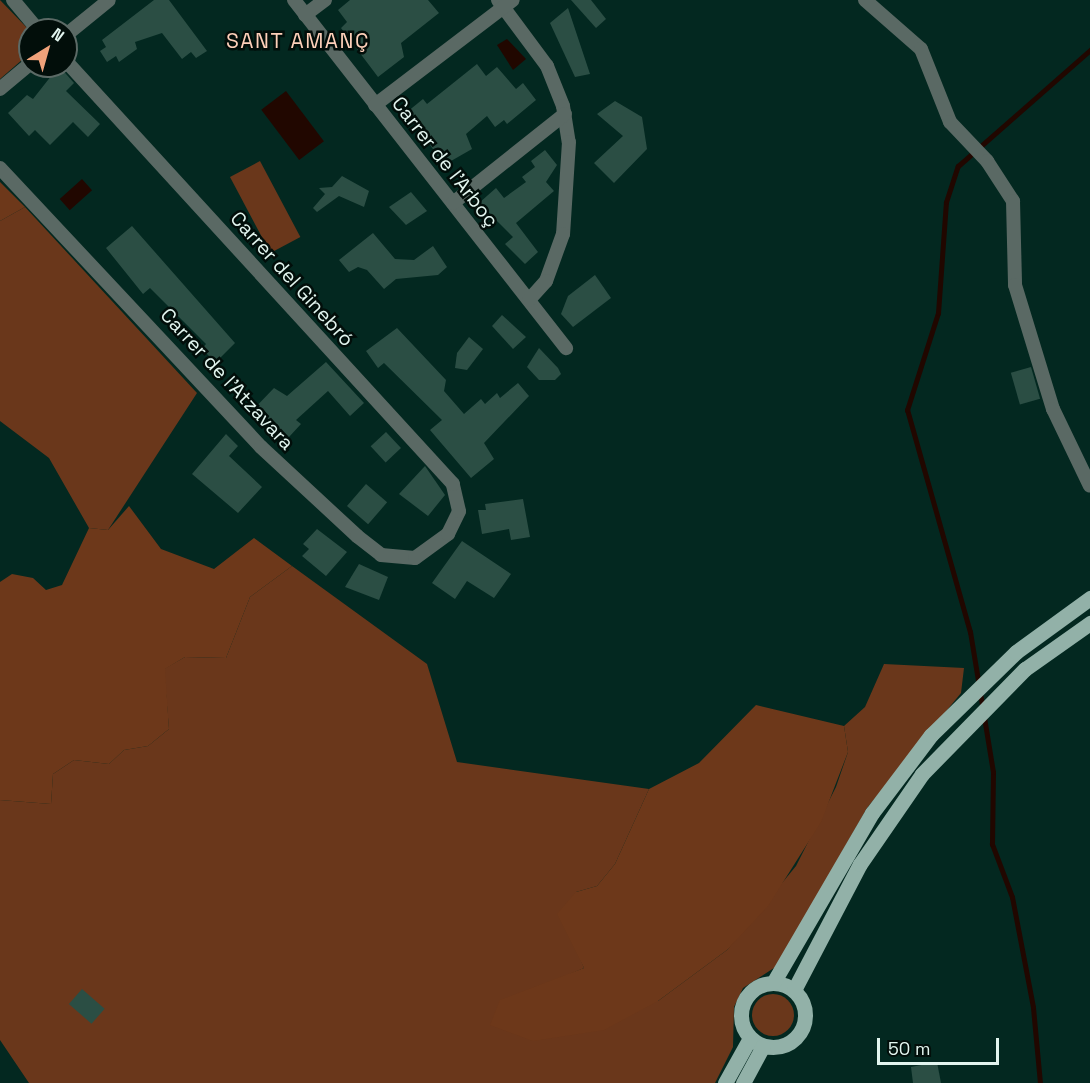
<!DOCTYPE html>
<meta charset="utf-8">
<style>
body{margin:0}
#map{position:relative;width:1090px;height:1083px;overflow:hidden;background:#032820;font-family:"Space Grotesk",sans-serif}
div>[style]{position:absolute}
.green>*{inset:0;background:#6a371b;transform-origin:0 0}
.round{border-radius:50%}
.forest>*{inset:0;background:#6d381a}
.water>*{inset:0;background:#210700;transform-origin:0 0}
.stream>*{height:5px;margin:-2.5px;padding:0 2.5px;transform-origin:2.5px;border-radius:2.5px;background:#210700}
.building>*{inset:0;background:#2b4e44;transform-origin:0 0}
.street>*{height:14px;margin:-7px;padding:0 7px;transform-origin:7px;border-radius:7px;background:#5a6964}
.primary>*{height:15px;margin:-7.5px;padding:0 7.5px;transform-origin:7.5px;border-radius:7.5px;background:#92b1a8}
.primary>.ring{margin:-7.5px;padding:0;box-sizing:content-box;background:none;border:15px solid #92b1a8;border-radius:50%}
span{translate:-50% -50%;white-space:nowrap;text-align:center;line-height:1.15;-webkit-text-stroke:5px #020e0a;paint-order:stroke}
.street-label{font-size:20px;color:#e2f5ef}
.neighbourhood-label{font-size:21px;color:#fed0ba;letter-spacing:1.5px}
.north{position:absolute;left:18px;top:18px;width:60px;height:60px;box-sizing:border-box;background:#020e0a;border:2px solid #5c6a66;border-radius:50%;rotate:37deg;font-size:16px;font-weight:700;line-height:24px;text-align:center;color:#e2f5ef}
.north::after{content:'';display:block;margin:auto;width:21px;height:27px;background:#f0a27a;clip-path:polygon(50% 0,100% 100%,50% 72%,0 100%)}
.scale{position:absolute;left:877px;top:1038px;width:122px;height:27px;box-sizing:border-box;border:3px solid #e2f5ef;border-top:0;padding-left:8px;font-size:18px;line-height:21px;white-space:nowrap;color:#e2f5ef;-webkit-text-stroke:4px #020e0a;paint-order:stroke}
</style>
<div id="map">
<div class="green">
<i style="clip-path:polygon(0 0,30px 31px,30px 53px,0 79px)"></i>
<i style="left:260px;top:161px;width:86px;height:34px;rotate:62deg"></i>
<i style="clip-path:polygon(25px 207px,197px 393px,108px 530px,89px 528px,49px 458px,0 421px,0 221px)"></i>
<i style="clip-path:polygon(292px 566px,427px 664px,457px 762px,649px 789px,615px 864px,597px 886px,576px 892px,575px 946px,584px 968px,554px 981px,658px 1001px,727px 950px,796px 866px,836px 787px,848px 752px,844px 726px,865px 707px,884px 664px,964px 668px,961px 693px,867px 808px,777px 966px,743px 988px,734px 1007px,733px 1047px,715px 1083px,29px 1083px,0 1040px,0 800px,51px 804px,53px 774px,74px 760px,109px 764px,124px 750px,148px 746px,169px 729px,164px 669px,185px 657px,226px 658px,250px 597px)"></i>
<i class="round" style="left:752px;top:994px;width:42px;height:42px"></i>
</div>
<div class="forest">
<i style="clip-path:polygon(0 182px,25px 207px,0 221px)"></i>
<i style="clip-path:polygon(129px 506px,161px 549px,214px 569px,254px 538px,292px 566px,250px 597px,226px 658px,185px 657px,165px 669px,169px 729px,148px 746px,124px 750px,109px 764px,74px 760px,53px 774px,51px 804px,0 800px,0 582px,12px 574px,33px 578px,46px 590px,62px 585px,89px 528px,108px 530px)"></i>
<i style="clip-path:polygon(756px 705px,844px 726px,848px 752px,821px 822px,768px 906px,727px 950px,658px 1001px,604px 1030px,533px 1041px,490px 1025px,500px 1000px,584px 968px,557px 914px,576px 892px,597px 886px,615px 864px,649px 789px,699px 763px)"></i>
</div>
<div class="water">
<i style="clip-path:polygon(507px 39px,526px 59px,513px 70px,497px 45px)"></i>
<i style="left:286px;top:91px;width:63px;height:31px;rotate:53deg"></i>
<i style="left:82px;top:179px;width:15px;height:30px;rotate:48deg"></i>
</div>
<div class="stream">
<i style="left:1040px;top:1083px;width:76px;rotate:-95.3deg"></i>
<i style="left:1033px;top:1007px;width:112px;rotate:-100.8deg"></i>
<i style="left:1012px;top:897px;width:57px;rotate:-110.7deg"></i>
<i style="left:992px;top:844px;width:72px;rotate:-89.2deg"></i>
<i style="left:993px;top:772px;width:142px;rotate:-99.3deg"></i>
<i style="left:970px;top:632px;width:231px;rotate:-105.8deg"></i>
<i style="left:907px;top:410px;width:102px;rotate:-72.3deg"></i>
<i style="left:938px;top:313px;width:111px;rotate:-85.9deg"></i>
<i style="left:946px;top:202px;width:38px;rotate:-72deg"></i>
<i style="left:958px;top:166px;width:176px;rotate:-41.3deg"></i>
</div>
<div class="building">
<i style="clip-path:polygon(154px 0,169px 0,207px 51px,196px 58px,191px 52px,182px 59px,162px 33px,135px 42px,137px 49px,119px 62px,116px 56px,107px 62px,100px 51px,106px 47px,102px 40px)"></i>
<i style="clip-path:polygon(350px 0,428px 0,439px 13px,401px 43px,404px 57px,378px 77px,341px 28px,347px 22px,338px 10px)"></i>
<i style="clip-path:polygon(571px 0,591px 0,606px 19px,596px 28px)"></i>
<i style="clip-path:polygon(568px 8px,590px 74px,575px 77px,550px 23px)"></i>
<i style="clip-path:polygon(477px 64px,486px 76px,497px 67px,516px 89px,523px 83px,536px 100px,507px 124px,504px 120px,495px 127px,487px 116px,466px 134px,472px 149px,444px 165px,407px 112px,423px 99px,427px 104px)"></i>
<i style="clip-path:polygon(59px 66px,74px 83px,66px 91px,100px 124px,88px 137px,73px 122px,50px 145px,35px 130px,29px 136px,8px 113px,27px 95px,33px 99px)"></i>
<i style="clip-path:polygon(615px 101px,642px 117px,647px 149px,614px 183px,594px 163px,623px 136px,597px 114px)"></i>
<i style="clip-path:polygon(545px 150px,557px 165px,546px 182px,554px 191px,516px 223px,538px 252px,525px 264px,505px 244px,513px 237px,479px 203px,496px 188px,504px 198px,526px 182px,522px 177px,535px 167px,531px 161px)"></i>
<i style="clip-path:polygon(342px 176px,369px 191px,364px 207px,339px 196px,317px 212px,313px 208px,325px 194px,319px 188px,332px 187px)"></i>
<i style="clip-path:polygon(411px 192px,427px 211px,406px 225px,389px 207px)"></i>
<i style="clip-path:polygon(132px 226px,235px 343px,220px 358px,213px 360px,202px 349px,206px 344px,150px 288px,143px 294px,106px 248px)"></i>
<i style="clip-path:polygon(373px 233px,395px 259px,414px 260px,433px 246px,447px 267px,438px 275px,396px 279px,384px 289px,367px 270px,358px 267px,349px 272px,339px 260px)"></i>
<i style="clip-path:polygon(595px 275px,611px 298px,573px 327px,561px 314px,568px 296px)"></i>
<i style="clip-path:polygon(502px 315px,526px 337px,513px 349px,492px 326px)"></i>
<i style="clip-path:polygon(397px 328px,446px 380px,444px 391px,464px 414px,481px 399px,485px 404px,497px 393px,500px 398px,518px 383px,529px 396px,484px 443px,494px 459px,471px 478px,430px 430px,442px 420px,384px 363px,378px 368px,366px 351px)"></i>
<i style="clip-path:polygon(469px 337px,483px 349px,467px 370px,455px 368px,457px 353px)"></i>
<i style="clip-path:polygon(539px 348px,558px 368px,561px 374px,555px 380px,539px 380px,527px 367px)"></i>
<i style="clip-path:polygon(326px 362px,364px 403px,350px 416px,328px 391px,296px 420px,301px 424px,289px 437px,272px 422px,266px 428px,251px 412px,274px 388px,287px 396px)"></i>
<i style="left:1031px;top:367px;width:33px;height:21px;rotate:74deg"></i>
<i style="left:386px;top:432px;width:22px;height:21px;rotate:47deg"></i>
<i style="clip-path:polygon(226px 434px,238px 446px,229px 456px,262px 487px,238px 513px,192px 474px)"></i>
<i style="clip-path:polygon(425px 466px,445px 495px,428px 516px,399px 494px)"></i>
<i style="left:366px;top:484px;width:28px;height:29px;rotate:41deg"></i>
<i style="clip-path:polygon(523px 499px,530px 537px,511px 540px,509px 529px,482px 534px,478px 510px,486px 510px,485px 504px)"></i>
<i style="clip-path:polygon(317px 529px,347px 552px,326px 576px,302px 556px,309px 549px,303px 544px)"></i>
<i style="clip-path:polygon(462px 541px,511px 574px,494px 598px,467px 581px,455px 599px,432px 583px)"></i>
<i style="clip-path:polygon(359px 564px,388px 577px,379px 600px,345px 587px)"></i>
<i style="left:82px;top:989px;width:30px;height:20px;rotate:41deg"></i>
<i style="clip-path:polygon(937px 1062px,941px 1083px,913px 1083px,911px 1067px)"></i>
</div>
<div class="street">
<i style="left:13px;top:0;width:39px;rotate:50deg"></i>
<i style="left:294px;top:0;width:442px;rotate:52deg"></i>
<i style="left:498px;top:0;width:82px;rotate:53.4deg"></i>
<i style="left:547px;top:66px;width:43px;rotate:68.2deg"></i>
<i style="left:563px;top:106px;width:36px;rotate:81deg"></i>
<i style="left:569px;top:142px;width:92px;rotate:93.7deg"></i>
<i style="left:563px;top:234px;width:50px;rotate:109.9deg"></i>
<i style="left:546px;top:281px;width:25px;rotate:132deg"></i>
<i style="left:865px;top:0;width:74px;rotate:41.2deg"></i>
<i style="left:921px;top:49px;width:79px;rotate:68.3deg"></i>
<i style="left:950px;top:122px;width:54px;rotate:46.5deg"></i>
<i style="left:987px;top:161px;width:48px;rotate:57deg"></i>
<i style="left:1013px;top:201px;width:84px;rotate:88.6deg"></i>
<i style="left:1015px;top:285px;width:130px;rotate:73deg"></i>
<i style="left:1053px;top:409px;width:85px;rotate:64.3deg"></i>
<i style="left:305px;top:15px;width:25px;rotate:-37deg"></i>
<i style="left:66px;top:35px;width:55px;rotate:-39.1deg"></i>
<i style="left:0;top:89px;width:39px;rotate:-40deg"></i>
<i style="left:375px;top:105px;width:173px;rotate:-37.3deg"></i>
<i style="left:0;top:168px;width:382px;rotate:46.9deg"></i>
<i style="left:261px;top:447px;width:131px;rotate:42.8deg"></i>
<i style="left:357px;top:536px;width:31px;rotate:38deg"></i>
<i style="left:381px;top:555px;width:34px;rotate:5deg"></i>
<i style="left:415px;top:558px;width:41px;rotate:-36deg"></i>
<i style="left:448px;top:534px;width:25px;rotate:-64deg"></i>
<i style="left:459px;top:511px;width:28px;rotate:-103deg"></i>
<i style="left:453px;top:484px;width:573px;rotate:-132.46deg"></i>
<i style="left:453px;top:203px;width:143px;rotate:-38.5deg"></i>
</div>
<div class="primary">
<i class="ring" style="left:741px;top:983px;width:49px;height:49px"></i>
<i style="left:773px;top:983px;width:197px;rotate:-59.8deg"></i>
<i style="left:872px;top:813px;width:98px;rotate:-52.9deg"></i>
<i style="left:931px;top:735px;width:119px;rotate:-44.3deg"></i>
<i style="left:1016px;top:652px;width:92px;rotate:-36.1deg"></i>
<i style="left:794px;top:990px;width:142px;rotate:-62.4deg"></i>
<i style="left:860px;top:864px;width:109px;rotate:-55.4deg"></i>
<i style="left:922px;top:774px;width:147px;rotate:-45.6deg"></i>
<i style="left:1025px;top:669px;width:80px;rotate:-35.3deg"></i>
<i style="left:725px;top:1083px;width:51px;rotate:-60.9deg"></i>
<i style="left:743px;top:1083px;width:42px;rotate:-61.6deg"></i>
</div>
<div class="street-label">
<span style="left:445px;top:162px;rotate:52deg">Carrer de l'Arboç</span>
<span style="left:292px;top:279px;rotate:48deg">Carrer del Ginebró</span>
<span style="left:227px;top:379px;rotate:47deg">Carrer de l'Atzavara</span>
</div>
<div class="neighbourhood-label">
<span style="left:298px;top:41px">SANT AMANÇ</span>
</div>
<div class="north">N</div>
<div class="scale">50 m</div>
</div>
